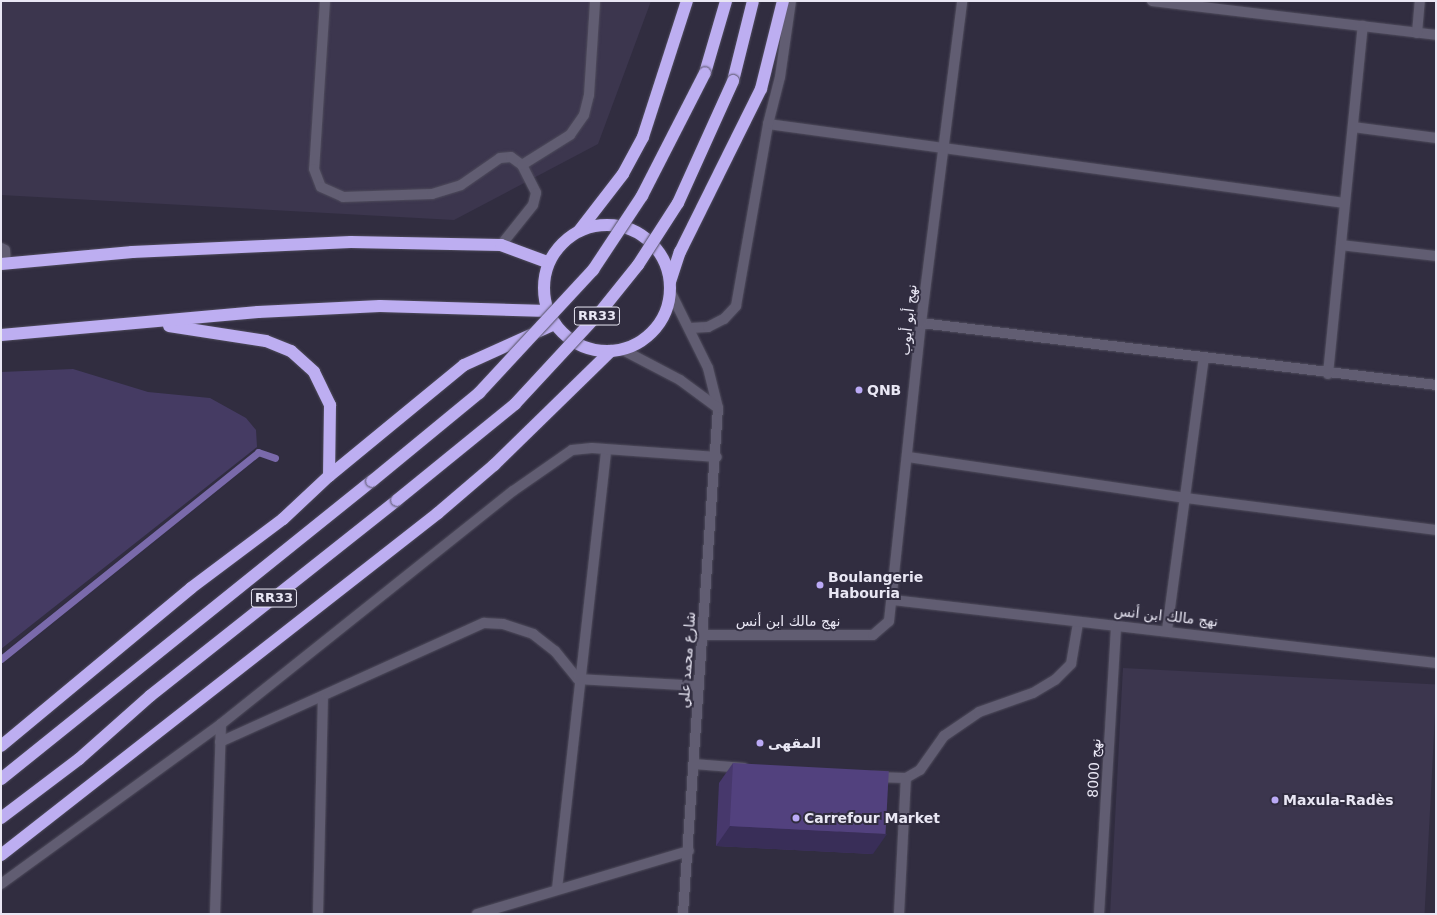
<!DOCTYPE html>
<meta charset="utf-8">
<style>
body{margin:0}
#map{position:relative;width:1437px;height:915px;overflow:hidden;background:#312d40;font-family:"DejaVu Sans","Noto Sans Arabic",sans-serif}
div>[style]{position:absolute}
.built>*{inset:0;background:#3c364e;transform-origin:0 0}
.green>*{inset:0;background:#453b63}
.stream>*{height:7px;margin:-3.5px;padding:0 3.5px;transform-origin:3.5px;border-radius:3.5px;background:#7a6aab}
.roads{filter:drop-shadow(0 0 1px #4f4c5c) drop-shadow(0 0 1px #4f4c5c)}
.lane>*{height:10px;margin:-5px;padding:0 5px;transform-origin:5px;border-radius:5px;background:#615d72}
.street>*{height:10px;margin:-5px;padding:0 5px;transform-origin:5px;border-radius:5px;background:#615d72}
.secondary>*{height:10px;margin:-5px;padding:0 5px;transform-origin:5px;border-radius:5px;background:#615d72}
.highway>*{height:12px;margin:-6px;padding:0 6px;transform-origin:6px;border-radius:6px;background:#bdaef1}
.highway>.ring{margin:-6px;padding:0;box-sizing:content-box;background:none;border:12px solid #bdaef1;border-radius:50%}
.bridges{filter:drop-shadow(0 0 1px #4f4c5c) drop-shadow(0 0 1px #4f4c5c)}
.highway-bridge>*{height:12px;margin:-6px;padding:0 6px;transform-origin:6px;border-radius:6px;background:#bdaef1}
.wall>*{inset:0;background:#47386c}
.shaded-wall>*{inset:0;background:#392e58}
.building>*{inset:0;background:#52417e;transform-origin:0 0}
.dots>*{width:11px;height:11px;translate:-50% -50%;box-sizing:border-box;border:2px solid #312d40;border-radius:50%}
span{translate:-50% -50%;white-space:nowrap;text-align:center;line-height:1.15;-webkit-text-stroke:4px #312d40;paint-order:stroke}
.shield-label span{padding:1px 3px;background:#312d40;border:1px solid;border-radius:3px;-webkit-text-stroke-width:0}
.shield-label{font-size:13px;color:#e9e7f4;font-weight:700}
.street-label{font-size:14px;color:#e9e7f4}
.poi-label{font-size:14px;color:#e9e7f4;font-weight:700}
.left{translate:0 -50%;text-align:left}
.frame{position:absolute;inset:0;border:2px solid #e9e7f4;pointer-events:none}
</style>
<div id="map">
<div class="built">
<i style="clip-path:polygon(1px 1px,651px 1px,598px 144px,454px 220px,1px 195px)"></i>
<i style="left:1123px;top:668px;width:314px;height:247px;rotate:3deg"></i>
</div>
<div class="green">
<i style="clip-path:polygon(73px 369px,148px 392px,210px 398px,246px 418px,256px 430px,257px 447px,1px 649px,1px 372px)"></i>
</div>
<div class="stream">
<i style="left:1px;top:659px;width:330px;rotate:-38.8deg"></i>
<i style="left:258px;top:452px;width:18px;rotate:19deg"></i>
</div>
<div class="roads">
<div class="lane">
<i style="left:325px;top:1px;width:168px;rotate:93.7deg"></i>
<i style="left:314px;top:169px;width:19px;rotate:69deg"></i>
<i style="left:321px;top:187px;width:24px;rotate:24deg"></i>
<i style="left:343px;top:197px;width:89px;rotate:-1.9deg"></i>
<i style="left:432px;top:194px;width:30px;rotate:-17deg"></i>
<i style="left:461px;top:185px;width:47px;rotate:-34.7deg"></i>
<i style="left:500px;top:158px;width:11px;rotate:-5deg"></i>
<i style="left:511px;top:157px;width:14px;rotate:36deg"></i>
<i style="left:522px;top:165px;width:31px;rotate:63deg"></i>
<i style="left:536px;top:193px;width:12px;rotate:104deg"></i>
<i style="left:533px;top:205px;width:51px;rotate:128.7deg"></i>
<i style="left:522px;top:165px;width:57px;rotate:-32deg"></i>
<i style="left:570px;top:135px;width:24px;rotate:-55deg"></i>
<i style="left:584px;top:115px;width:21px;rotate:-76deg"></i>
<i style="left:589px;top:95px;width:94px;rotate:-86.3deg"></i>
<i style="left:1px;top:248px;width:4px;rotate:27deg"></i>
<i style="left:5px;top:250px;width:14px;rotate:86deg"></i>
<i style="left:220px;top:742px;width:290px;rotate:-24.3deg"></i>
<i style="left:484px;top:623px;width:19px;rotate:3deg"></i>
<i style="left:503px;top:624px;width:32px;rotate:18deg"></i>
<i style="left:533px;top:634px;width:28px;rotate:38deg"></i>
<i style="left:555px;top:651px;width:36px;rotate:51deg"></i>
<i style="left:578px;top:679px;width:121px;rotate:3.3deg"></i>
<i style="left:694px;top:764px;width:50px;rotate:4.6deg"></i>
<i style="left:875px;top:777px;width:31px;rotate:2deg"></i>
<i style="left:906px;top:778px;width:16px;rotate:-30deg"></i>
<i style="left:920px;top:770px;width:42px;rotate:-54.8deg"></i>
<i style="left:944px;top:736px;width:42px;rotate:-34.4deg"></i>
<i style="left:979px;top:712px;width:57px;rotate:-19.4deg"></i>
<i style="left:1033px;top:693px;width:26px;rotate:-31deg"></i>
<i style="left:1055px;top:680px;width:23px;rotate:-45deg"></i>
<i style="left:1071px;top:664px;width:42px;rotate:-80.3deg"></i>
<i style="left:557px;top:889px;width:442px;rotate:-83.6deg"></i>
<i style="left:318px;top:914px;width:215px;rotate:-88.7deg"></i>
<i style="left:477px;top:914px;width:221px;rotate:-16.6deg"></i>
<i style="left:899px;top:914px;width:136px;rotate:-87.1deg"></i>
</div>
<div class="street">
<i style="left:1152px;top:1px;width:286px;rotate:6.8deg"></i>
<i style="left:1417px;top:33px;width:32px;rotate:-85deg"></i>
<i style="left:768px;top:124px;width:582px;rotate:7.8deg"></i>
<i style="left:1353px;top:127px;width:84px;rotate:7.5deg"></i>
<i style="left:1341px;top:245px;width:96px;rotate:6.6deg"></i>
<i style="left:921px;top:323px;width:519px;rotate:6.86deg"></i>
<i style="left:690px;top:328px;width:18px;rotate:-3deg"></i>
<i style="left:708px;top:327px;width:18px;rotate:-27deg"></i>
<i style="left:724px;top:319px;width:18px;rotate:-47deg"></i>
<i style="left:736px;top:306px;width:185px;rotate:-80deg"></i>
<i style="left:768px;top:124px;width:49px;rotate:-75.7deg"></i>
<i style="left:780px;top:77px;width:77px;rotate:-81.8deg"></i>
<i style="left:1328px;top:374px;width:350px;rotate:-84.3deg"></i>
<i style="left:908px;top:457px;width:281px;rotate:8.4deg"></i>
<i style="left:1186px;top:498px;width:252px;rotate:7.3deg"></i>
<i style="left:893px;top:600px;width:547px;rotate:6.62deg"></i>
<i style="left:1167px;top:630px;width:275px;rotate:-82.3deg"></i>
<i style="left:702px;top:635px;width:171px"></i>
<i style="left:873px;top:635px;width:21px;rotate:-41deg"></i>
<i style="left:889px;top:621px;width:300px;rotate:-83.9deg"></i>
<i style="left:921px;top:323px;width:325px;rotate:-82.7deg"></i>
<i style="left:1px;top:884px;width:272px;rotate:-36deg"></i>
<i style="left:221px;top:724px;width:374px;rotate:-38.6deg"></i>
<i style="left:513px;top:491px;width:72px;rotate:-34.8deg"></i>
<i style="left:572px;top:450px;width:20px;rotate:-6deg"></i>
<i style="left:592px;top:448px;width:125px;rotate:4.1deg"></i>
<i style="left:215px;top:914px;width:190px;rotate:-88.2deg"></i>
<i style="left:1099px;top:914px;width:289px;rotate:-86.6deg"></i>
</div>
<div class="secondary">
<i style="left:670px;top:291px;width:86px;rotate:63.7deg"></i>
<i style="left:708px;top:368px;width:41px;rotate:76deg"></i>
<i style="left:718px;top:408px;width:507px;rotate:93.96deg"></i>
<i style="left:621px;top:349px;width:67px;rotate:27.7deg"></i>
<i style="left:680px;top:380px;width:47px;rotate:36.4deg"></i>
</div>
<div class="highway">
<i style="left:705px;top:73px;width:75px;rotate:-73.7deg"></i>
<i style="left:733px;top:81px;width:82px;rotate:-76deg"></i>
<i class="ring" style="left:544px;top:225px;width:114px;height:114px"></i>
<i style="left:579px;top:231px;width:72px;rotate:-52.3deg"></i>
<i style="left:623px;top:174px;width:42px;rotate:-61.6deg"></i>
<i style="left:643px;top:137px;width:143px;rotate:-72.1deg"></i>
<i style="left:1px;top:264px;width:132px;rotate:-5.2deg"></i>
<i style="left:132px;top:252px;width:219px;rotate:-2.6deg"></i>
<i style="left:351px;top:242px;width:150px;rotate:1.1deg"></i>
<i style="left:501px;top:245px;width:49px;rotate:20.3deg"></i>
<i style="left:670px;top:282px;width:32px;rotate:-72deg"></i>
<i style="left:680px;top:252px;width:182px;rotate:-63.6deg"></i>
<i style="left:761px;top:89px;width:91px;rotate:-76deg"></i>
<i style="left:169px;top:326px;width:98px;rotate:8.8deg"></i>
<i style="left:266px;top:341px;width:27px;rotate:22deg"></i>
<i style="left:291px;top:351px;width:31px;rotate:42deg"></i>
<i style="left:314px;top:372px;width:37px;rotate:64deg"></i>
<i style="left:330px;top:405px;width:71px;rotate:90.8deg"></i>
<i style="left:1px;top:335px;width:258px;rotate:-5.1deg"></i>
<i style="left:258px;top:312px;width:122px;rotate:-2.8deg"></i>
<i style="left:380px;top:306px;width:168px;rotate:1.7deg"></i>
<i style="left:1px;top:746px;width:247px;rotate:-39.7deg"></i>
<i style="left:191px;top:588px;width:115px;rotate:-36.9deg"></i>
<i style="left:283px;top:519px;width:63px;rotate:-43.1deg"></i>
<i style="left:329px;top:476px;width:175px;rotate:-39.4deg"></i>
<i style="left:464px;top:365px;width:100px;rotate:-24.3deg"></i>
<i style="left:1px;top:779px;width:476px;rotate:-38.8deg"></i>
<i style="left:1px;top:818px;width:98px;rotate:-37.1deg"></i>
<i style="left:79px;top:759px;width:95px;rotate:-41.6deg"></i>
<i style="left:150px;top:696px;width:315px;rotate:-38.4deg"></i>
<i style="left:1px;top:855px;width:555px;rotate:-38.05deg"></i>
<i style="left:438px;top:513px;width:74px;rotate:-40.6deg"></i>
<i style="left:494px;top:465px;width:163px;rotate:-44.3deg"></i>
</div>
</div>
<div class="bridges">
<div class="highway-bridge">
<i style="left:372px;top:481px;width:139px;rotate:-39.4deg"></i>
<i style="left:479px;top:393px;width:168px;rotate:-47.2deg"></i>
<i style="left:593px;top:270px;width:89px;rotate:-56.5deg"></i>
<i style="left:642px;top:196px;width:138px;rotate:-62.9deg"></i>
<i style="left:397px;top:500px;width:152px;rotate:-39.1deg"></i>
<i style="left:515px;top:404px;width:127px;rotate:-47.2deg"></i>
<i style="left:601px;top:311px;width:59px;rotate:-51.2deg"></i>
<i style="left:638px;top:265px;width:74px;rotate:-57.2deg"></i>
<i style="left:678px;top:203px;width:134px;rotate:-65.7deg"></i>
</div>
</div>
<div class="wall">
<i style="clip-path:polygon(733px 763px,873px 854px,716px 846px,719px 783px)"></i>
</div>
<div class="shaded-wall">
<i style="clip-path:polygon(730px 826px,887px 834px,873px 854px,716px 846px)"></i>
</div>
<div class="building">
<i style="left:733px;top:763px;width:156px;height:63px;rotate:3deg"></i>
</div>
<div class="dots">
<i style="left:859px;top:390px;background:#bbaaf6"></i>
<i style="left:820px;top:585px;background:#bbaaf6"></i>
<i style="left:760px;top:743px;background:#bbaaf6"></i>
<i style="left:1275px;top:800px;background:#bbaaf6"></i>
<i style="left:796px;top:818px;background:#bbaaf6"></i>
</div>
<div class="shield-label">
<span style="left:597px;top:316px">RR33</span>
<span style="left:274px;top:598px">RR33</span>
</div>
<div class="street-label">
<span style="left:908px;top:320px;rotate:-84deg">نهج أبو أيوب</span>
<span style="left:1166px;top:616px;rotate:6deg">نهج مالك ابن أنس</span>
<span style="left:788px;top:621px">نهج مالك ابن أنس</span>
<span style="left:687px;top:660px;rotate:-86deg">شارع محمد علي</span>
<span style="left:1094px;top:768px;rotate:-87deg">نهج 8000</span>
</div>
<div class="poi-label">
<span class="left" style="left:867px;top:390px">QNB</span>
<span class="left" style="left:828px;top:585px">Boulangerie<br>Habouria</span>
<span class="left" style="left:768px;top:743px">المقهى</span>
<span class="left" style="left:1283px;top:800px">Maxula-Radès</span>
<span class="left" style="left:804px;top:818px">Carrefour Market</span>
</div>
<div class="frame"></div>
</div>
